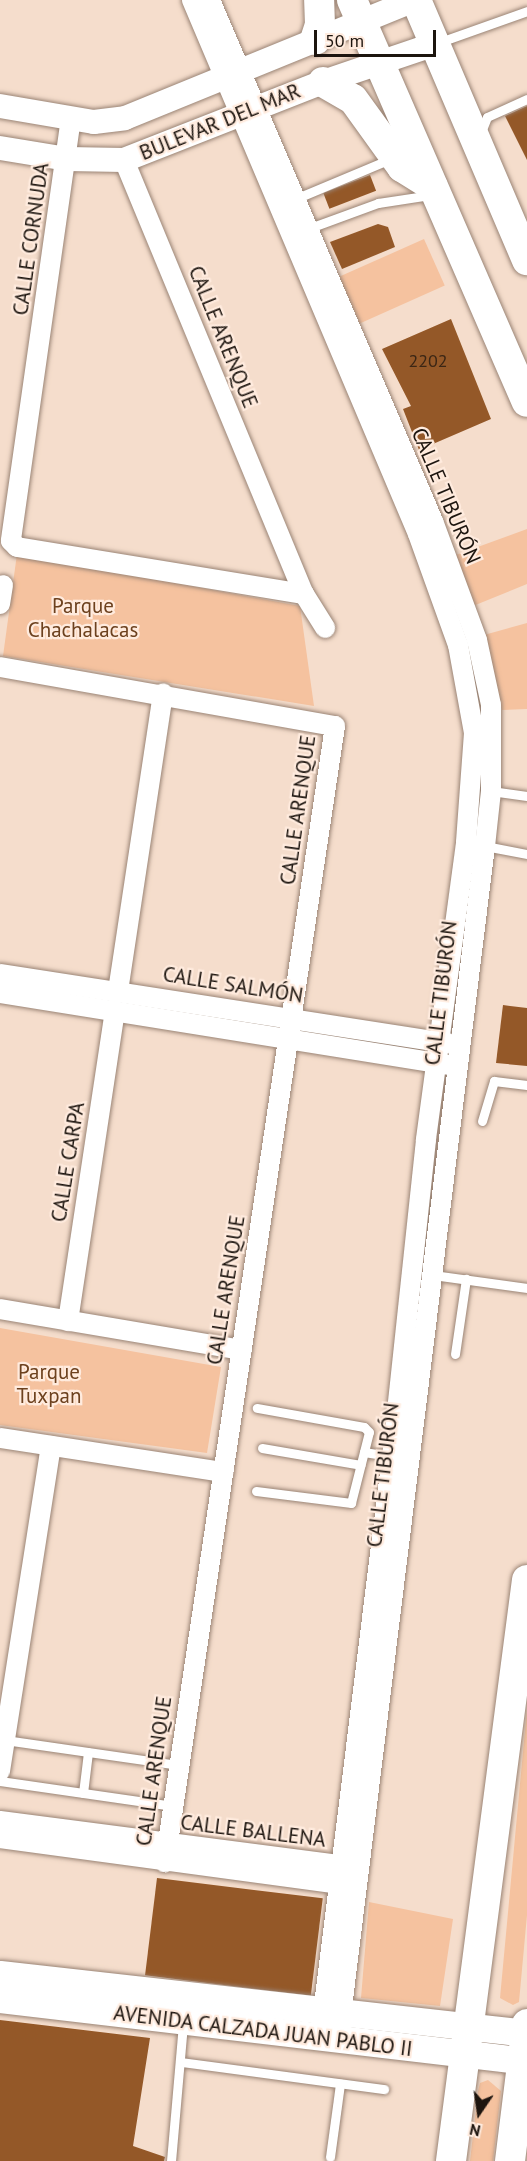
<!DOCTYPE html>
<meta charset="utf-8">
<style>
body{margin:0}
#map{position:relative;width:527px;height:2161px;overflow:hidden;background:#f5ddcc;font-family:"PT Sans",sans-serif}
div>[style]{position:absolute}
.green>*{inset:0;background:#f5c29f;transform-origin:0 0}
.building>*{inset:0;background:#945828;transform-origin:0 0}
.roads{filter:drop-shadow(0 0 2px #9a8475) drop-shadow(0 0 2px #9a8475)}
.service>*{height:9px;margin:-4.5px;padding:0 4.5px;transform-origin:4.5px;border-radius:4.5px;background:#fff}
.minor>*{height:20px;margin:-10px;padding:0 10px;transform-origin:10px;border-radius:10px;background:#fff}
.tertiary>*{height:24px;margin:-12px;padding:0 12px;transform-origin:12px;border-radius:12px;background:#fff}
.secondary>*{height:27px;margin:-13.5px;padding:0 13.5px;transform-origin:13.5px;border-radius:13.5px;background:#fff}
.primary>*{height:30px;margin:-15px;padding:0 15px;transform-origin:15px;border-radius:15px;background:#fff}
span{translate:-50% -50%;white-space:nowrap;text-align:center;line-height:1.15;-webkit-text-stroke:4.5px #ffebde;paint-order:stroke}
.number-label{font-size:18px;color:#3b2615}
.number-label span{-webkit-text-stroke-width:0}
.street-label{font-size:21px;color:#1d150f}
.park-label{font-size:21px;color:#6d411e}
.north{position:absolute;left:449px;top:2083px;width:60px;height:60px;-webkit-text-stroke:4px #ffebde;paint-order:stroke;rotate:193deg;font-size:16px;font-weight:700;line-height:24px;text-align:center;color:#1d150f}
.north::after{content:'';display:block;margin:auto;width:21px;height:27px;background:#1d150f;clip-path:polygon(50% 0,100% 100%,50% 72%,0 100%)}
.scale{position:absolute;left:314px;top:30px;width:122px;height:27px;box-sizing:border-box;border:3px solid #1d150f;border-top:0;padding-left:8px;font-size:18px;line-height:21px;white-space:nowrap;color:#1d150f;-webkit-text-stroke:4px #ffebde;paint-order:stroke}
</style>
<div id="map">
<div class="green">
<i style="left:424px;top:239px;width:51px;height:93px;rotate:66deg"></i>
<i style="clip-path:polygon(527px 529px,527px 584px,473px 606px,453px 556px)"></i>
<i style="clip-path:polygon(17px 554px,300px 606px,314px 706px,3px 656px)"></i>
<i style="clip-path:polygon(527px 623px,527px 709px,502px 710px,484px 635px)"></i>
<i style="clip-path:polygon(0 1328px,221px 1367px,207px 1453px,0 1425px)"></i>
<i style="clip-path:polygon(527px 1709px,527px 1915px,519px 2002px,513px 2005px,500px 1998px)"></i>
<i style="clip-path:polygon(369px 1902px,453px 1919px,440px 2006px,361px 1998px)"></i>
<i style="clip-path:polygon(488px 2080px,501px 2091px,493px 2161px,470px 2161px,478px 2091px,480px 2083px)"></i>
</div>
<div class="building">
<i style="clip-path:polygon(527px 106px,527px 160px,505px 116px)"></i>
<i style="left:370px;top:175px;width:17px;height:50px;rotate:69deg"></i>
<i style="clip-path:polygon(378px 224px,388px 227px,395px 247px,342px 269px,330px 242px)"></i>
<i style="clip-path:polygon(451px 319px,491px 419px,419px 450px,403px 409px,411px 406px,382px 349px)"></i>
<i style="clip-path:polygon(503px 1005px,527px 1008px,527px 1066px,496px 1063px)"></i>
<i style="left:157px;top:1878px;width:167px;height:98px;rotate:7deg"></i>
<i style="clip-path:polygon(0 2020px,150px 2038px,133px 2146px,165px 2157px,164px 2161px,0 2161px)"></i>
</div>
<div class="roads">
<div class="service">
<i style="left:440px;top:42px;width:92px;rotate:-19.6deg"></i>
<i style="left:481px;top:132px;width:16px;rotate:-68deg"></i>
<i style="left:487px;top:117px;width:44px;rotate:-24.2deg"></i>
<i style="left:295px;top:199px;width:103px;rotate:-22.8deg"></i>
<i style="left:307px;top:229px;width:76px;rotate:-20.1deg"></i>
<i style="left:378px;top:203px;width:54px;rotate:-8.6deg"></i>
<i style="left:491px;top:791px;width:36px;rotate:8deg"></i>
<i style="left:485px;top:846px;width:43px;rotate:10.8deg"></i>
<i style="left:482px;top:1121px;width:42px;rotate:-73.3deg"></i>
<i style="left:494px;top:1081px;width:33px;rotate:7deg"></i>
<i style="left:433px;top:1275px;width:95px;rotate:7.9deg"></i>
<i style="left:455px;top:1354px;width:76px;rotate:-81.7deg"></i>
<i style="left:262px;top:1448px;width:100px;rotate:9.7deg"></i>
<i style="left:364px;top:1452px;width:30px;rotate:9deg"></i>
<i style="left:256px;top:1491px;width:96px;rotate:7.2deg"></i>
<i style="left:351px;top:1503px;width:73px;rotate:-75.8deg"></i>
<i style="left:369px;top:1432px;width:7px;rotate:-135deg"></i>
<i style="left:364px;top:1427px;width:109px;rotate:-169.9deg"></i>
<i style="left:5px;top:1740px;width:176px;rotate:8.2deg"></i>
<i style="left:0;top:1781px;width:175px;rotate:8.2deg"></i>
<i style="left:83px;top:1793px;width:41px;rotate:-83deg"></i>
<i style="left:181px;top:2062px;width:205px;rotate:7.6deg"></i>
<i style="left:330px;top:2157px;width:74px;rotate:-82.2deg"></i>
<i style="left:171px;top:2161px;width:139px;rotate:-85deg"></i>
</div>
<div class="minor">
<i style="left:192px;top:0;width:580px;rotate:67.06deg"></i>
<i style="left:418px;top:534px;width:118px;rotate:70.2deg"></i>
<i style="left:458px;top:645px;width:89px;rotate:79.7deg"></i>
<i style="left:474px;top:733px;width:110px;rotate:94.2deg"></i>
<i style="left:466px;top:843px;width:300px;rotate:97.7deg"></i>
<i style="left:426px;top:1140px;width:319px;rotate:96.1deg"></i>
<i style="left:392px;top:1457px;width:568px;rotate:97.07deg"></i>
<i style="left:210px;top:0;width:567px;rotate:66.83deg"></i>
<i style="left:433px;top:521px;width:127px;rotate:69.7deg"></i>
<i style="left:477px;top:640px;width:66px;rotate:77.8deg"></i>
<i style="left:491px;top:705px;width:86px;rotate:90deg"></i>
<i style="left:491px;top:791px;width:55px;rotate:96.2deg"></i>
<i style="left:485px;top:846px;width:1186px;rotate:97.02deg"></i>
<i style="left:71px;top:118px;width:427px;rotate:98.1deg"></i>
<i style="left:11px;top:541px;width:8px;rotate:45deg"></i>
<i style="left:17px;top:547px;width:291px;rotate:9.3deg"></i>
<i style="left:124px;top:160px;width:470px;rotate:67.5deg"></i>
<i style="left:304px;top:594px;width:40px;rotate:58deg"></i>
<i style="left:0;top:604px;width:19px;rotate:-81deg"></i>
<i style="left:0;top:667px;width:340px;rotate:10deg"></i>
<i style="left:335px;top:726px;width:1149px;rotate:98.51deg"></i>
<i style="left:0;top:974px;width:455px;rotate:8.8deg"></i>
<i style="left:118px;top:991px;width:301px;rotate:-81.4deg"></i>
<i style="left:0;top:993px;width:454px;rotate:9.1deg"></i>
<i style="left:0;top:1309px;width:245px;rotate:9.6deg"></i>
<i style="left:68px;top:1321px;width:314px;rotate:-81.4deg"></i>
<i style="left:0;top:1438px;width:226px;rotate:8.7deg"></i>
<i style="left:0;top:1771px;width:329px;rotate:-81.1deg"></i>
<i style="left:0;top:1821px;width:355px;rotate:7.4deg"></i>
<i style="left:0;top:1838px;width:351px;rotate:7.7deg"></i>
</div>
<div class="tertiary">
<i style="left:0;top:106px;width:95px;rotate:9.7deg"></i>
<i style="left:94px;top:122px;width:31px;rotate:-7deg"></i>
<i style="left:125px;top:118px;width:312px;rotate:-22.2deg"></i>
<i style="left:0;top:148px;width:68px;rotate:9.3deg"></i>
<i style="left:67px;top:159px;width:57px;rotate:1deg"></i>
<i style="left:124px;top:160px;width:214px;rotate:-21.4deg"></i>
<i style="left:323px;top:82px;width:118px;rotate:-18.7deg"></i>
</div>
<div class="secondary">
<i style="left:0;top:1974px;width:530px;rotate:6.39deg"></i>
<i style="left:0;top:1999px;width:531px;rotate:6.71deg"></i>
</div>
<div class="primary">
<i style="left:352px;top:0;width:438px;rotate:66.5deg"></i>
<i style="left:416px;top:0;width:283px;rotate:66.9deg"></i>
<i style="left:315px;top:40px;width:16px;rotate:-72deg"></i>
<i style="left:320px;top:25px;width:25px;rotate:-92deg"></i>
<i style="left:323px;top:82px;width:34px;rotate:30deg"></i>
<i style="left:353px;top:99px;width:84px;rotate:54.2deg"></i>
<i style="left:402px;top:167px;width:36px;rotate:32deg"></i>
<i style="left:451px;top:2161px;width:586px;rotate:-82.55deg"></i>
<i style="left:510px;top:2161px;width:138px;rotate:-82.9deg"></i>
</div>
</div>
<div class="number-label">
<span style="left:428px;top:361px">2202</span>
</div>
<div class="street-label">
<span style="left:220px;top:122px;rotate:-22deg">BULEVAR DEL MAR</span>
<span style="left:31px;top:239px;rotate:-82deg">CALLE CORNUDA</span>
<span style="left:223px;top:337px;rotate:68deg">CALLE ARENQUE</span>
<span style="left:446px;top:496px;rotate:67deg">CALLE TIBURÓN</span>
<span style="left:298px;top:810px;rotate:-82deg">CALLE ARENQUE</span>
<span style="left:233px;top:985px;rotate:9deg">CALLE SALMÓN</span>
<span style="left:441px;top:993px;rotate:-83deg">CALLE TIBURÓN</span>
<span style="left:68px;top:1162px;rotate:-81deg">CALLE CARPA</span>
<span style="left:226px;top:1290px;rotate:-81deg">CALLE ARENQUE</span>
<span style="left:383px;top:1475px;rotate:-83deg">CALLE TIBURÓN</span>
<span style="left:154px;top:1771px;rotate:-82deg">CALLE ARENQUE</span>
<span style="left:253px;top:1831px;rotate:7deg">CALLE BALLENA</span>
<span style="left:263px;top:2031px;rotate:7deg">AVENIDA CALZADA JUAN PABLO II</span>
</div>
<div class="park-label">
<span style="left:83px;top:618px">Parque<br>Chachalacas</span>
<span style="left:49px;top:1384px">Parque<br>Tuxpan</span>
</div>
<div class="north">N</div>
<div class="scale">50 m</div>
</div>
